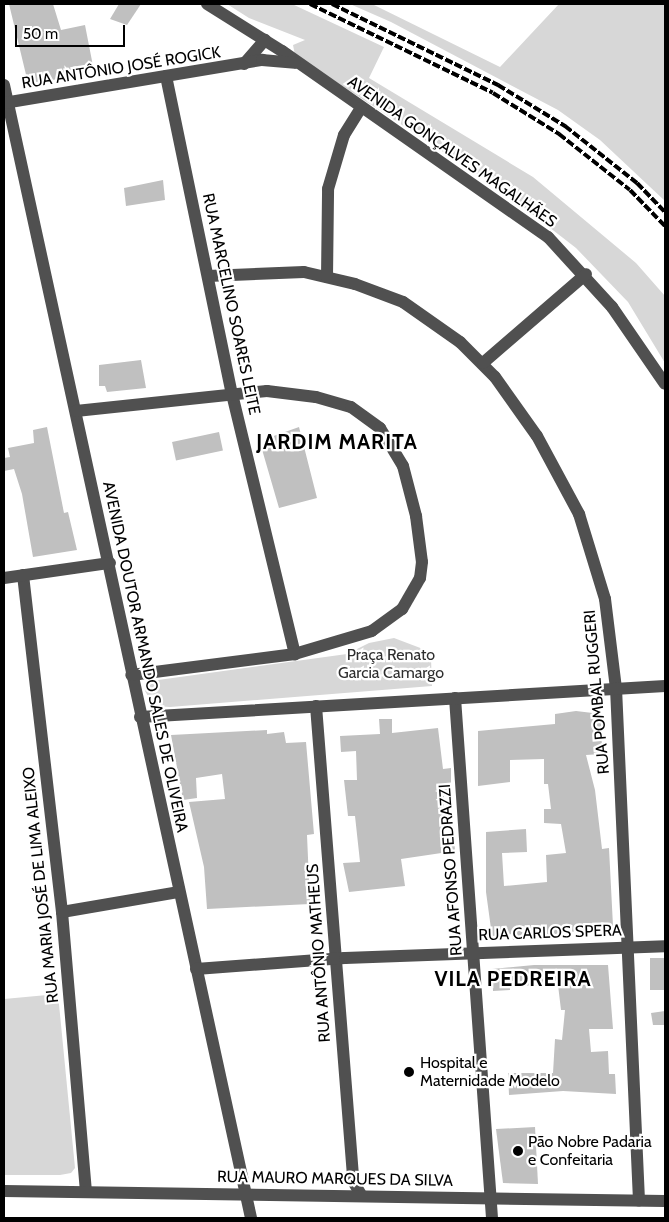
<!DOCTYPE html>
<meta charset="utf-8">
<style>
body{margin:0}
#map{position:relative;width:669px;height:1222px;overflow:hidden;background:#fff;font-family:Cabin,sans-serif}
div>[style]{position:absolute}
.green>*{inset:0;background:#d7d7d7}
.building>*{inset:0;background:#c0c0c0;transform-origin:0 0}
.minor>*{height:12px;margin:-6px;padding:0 6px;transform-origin:6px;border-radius:6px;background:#505050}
.rail>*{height:4px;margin-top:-2px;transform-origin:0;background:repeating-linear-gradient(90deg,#000 0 8px,transparent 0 10.5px)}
.dots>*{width:14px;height:14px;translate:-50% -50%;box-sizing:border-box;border:2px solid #fff;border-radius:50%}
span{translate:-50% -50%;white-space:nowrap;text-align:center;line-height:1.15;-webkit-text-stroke:4.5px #fff;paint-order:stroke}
.street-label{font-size:16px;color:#000}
.park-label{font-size:16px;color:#2e2e2e}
.poi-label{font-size:16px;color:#000}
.left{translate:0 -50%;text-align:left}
.district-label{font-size:21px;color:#000;font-weight:700;letter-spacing:1px}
.frame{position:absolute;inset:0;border:5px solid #000;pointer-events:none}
.scale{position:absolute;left:15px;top:25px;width:110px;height:22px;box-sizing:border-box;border:2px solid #000;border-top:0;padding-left:6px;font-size:15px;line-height:18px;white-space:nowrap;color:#000;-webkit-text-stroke:4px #fff;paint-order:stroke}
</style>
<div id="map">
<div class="green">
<i style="clip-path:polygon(227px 4px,292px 4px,384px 47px,369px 78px,533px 177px,636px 263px,665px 296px,665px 363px,628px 302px,576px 248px,500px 189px,295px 55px,293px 45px,305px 40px,249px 18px)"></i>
<i style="clip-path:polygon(350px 4px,372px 4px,500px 67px,559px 4px,665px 4px,665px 201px,600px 140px,558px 110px,391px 22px)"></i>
<i style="clip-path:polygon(394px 638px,423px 649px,431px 658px,432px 686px,170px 707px,154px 706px,145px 691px,149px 683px,158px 680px,347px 654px,369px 643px)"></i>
<i style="clip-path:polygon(58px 994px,75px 1168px,71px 1173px,60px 1175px,4px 1175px,4px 999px)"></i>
</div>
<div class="building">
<i style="clip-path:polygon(9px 4px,53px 4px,61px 30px,85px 25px,93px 66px,66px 72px,67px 78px,28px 83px)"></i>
<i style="clip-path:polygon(119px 4px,141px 4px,127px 25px,110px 19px)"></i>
<i style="clip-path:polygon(163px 180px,165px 200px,126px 206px,124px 188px)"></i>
<i style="clip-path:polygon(141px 360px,146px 388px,107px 392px,105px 386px,99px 386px,99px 365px)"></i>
<i style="clip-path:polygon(47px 427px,64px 513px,68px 512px,77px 550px,33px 557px,22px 494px,14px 469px,4px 471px,4px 458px,10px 457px,8px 448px,34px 443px,33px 430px)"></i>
<i style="clip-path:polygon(299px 427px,317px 498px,279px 508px,261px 446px,270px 444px,268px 438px)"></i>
<i style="left:219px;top:432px;width:19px;height:48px;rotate:78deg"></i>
<i style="clip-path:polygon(576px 711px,601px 714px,602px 754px,586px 755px,595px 790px,602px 849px,609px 848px,613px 926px,513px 940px,512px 934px,492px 936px,486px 892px,486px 832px,526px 829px,527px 852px,502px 853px,504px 886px,547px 882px,546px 855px,566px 853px,561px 824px,544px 823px,544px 809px,551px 809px,548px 784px,544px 784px,544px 759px,510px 760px,510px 782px,478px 786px,478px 731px,555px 724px,555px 714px)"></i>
<i style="clip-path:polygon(379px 719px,392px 719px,392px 733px,438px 728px,443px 769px,451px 768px,451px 793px,444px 793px,444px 836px,454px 835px,455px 851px,401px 859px,405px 886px,349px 892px,343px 863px,360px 862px,355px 816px,348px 816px,344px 780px,357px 780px,356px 751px,341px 752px,340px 736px,380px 734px)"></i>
<i style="clip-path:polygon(267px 730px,267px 734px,284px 732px,286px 743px,306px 742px,314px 834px,307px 835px,310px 904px,207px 909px,204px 867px,189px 802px,225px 799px,222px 774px,196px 778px,197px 798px,183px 800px,171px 735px)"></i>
<i style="left:665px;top:958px;width:32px;height:15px;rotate:90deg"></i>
<i style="clip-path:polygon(534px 965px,608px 965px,613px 1029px,589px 1029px,591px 1052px,608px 1051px,609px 1074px,615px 1074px,616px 1094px,563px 1091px,509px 1095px,508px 1073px,553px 1073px,555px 1039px,562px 1040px,565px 1010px,561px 1010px,558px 985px,510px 986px,510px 990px,493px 991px,492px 969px)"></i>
<i style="clip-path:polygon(665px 1011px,665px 1025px,653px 1025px,651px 1013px)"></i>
<i style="clip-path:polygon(535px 1127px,538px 1184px,503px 1183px,496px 1129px)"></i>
</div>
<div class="minor">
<i style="left:207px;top:4px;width:89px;rotate:32.1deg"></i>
<i style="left:282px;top:51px;width:325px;rotate:35deg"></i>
<i style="left:548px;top:237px;width:95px;rotate:47.6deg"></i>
<i style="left:612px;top:307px;width:93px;rotate:55.5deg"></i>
<i style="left:244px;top:64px;width:32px;rotate:-49deg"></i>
<i style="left:166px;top:76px;width:325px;rotate:78.3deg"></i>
<i style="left:232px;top:394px;width:268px;rotate:76.4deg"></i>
<i style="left:4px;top:85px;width:1160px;rotate:77.7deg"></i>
<i style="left:4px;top:103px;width:262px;rotate:-9.5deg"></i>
<i style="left:262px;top:60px;width:33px;rotate:5deg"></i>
<i style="left:208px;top:276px;width:96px;rotate:-2.4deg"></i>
<i style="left:304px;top:272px;width:52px;rotate:13.2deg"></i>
<i style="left:355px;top:284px;width:51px;rotate:20.6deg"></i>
<i style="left:403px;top:302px;width:70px;rotate:35.1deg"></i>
<i style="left:460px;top:342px;width:49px;rotate:45deg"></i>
<i style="left:495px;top:377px;width:72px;rotate:54.6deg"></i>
<i style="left:537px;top:436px;width:89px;rotate:61.7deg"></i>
<i style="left:579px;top:514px;width:89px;rotate:73deg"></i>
<i style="left:605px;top:599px;width:90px;rotate:83deg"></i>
<i style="left:616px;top:688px;width:513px;rotate:87.43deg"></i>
<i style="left:327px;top:277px;width:88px;rotate:-89.3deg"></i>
<i style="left:328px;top:189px;width:56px;rotate:-73.5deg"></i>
<i style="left:344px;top:135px;width:32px;rotate:-58deg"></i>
<i style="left:483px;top:363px;width:136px;rotate:-40.8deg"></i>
<i style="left:76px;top:411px;width:192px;rotate:-6deg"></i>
<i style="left:267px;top:391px;width:49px;rotate:7deg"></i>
<i style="left:316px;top:397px;width:36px;rotate:16deg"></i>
<i style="left:351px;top:407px;width:36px;rotate:36deg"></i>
<i style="left:380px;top:428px;width:44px;rotate:58.8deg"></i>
<i style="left:403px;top:466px;width:52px;rotate:75.4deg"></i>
<i style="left:416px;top:516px;width:46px;rotate:82.6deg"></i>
<i style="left:422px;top:562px;width:16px;rotate:97deg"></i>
<i style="left:420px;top:578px;width:36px;rotate:120deg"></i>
<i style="left:402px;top:609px;width:37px;rotate:144deg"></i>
<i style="left:372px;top:631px;width:80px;rotate:163.4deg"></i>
<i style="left:295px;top:654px;width:165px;rotate:172.7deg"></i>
<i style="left:23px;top:575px;width:339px;rotate:83.4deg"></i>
<i style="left:62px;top:912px;width:280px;rotate:85.1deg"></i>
<i style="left:4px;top:578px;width:107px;rotate:-8.1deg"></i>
<i style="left:455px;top:698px;width:521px;rotate:85.93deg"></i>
<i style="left:316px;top:706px;width:476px;rotate:85.5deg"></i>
<i style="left:353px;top:1181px;width:16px;rotate:60deg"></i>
<i style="left:140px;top:717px;width:526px;rotate:-3.38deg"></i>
<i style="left:62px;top:912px;width:119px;rotate:-9.7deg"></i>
<i style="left:196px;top:969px;width:149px;rotate:-4.2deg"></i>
<i style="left:345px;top:958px;width:320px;rotate:-2.1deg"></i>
<i style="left:4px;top:1191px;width:661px;rotate:0.87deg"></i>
</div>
<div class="rail">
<i style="left:310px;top:4px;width:203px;rotate:25.9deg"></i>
<i style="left:493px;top:93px;width:78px;rotate:31.8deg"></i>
<i style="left:559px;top:134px;width:90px;rotate:38.3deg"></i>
<i style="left:630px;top:190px;width:50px;rotate:45.8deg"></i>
<i style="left:332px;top:4px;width:185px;rotate:26deg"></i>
<i style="left:498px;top:85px;width:79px;rotate:31.5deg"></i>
<i style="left:565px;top:126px;width:92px;rotate:38.4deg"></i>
<i style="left:637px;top:183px;width:40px;rotate:46deg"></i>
</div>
<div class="dots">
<i style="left:409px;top:1072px;background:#000"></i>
<i style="left:518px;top:1151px;background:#000"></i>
</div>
<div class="street-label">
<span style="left:121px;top:68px;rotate:-9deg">RUA ANTÔNIO JOSÉ ROGICK</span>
<span style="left:452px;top:152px;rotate:35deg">AVENIDA GONÇALVES MAGALHÃES</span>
<span style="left:231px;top:304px;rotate:78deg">RUA MARCELINO SOARES LEITE</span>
<span style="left:145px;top:657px;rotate:78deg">AVENIDA DOUTOR ARMANDO SALES DE OLIVEIRA</span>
<span style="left:597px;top:692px;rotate:-95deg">RUA POMBAL RUGGERI</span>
<span style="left:451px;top:870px;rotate:-94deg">RUA AFONSO PEDRAZZI</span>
<span style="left:41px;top:885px;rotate:-96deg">RUA MARIA JOSÉ DE LIMA ALEIXO</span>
<span style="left:550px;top:933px;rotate:-2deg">RUA CARLOS SPERA</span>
<span style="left:319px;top:953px;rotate:-94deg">RUA ANTÔNIO MATHEUS</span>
<span style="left:335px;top:1179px;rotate:1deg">RUA MAURO MARQUES DA SILVA</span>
</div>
<div class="park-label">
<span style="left:391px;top:664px">Praça Renato<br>Garcia Camargo</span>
</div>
<div class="poi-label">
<span class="left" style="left:420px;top:1072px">Hospital e<br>Maternidade Modelo</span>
<span class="left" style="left:528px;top:1151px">Pão Nobre Padaria<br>e Confeitaria</span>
</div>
<div class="district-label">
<span style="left:337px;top:442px">JARDIM MARITA</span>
<span style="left:513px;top:979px">VILA PEDREIRA</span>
</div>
<div class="frame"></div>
<div class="scale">50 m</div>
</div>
